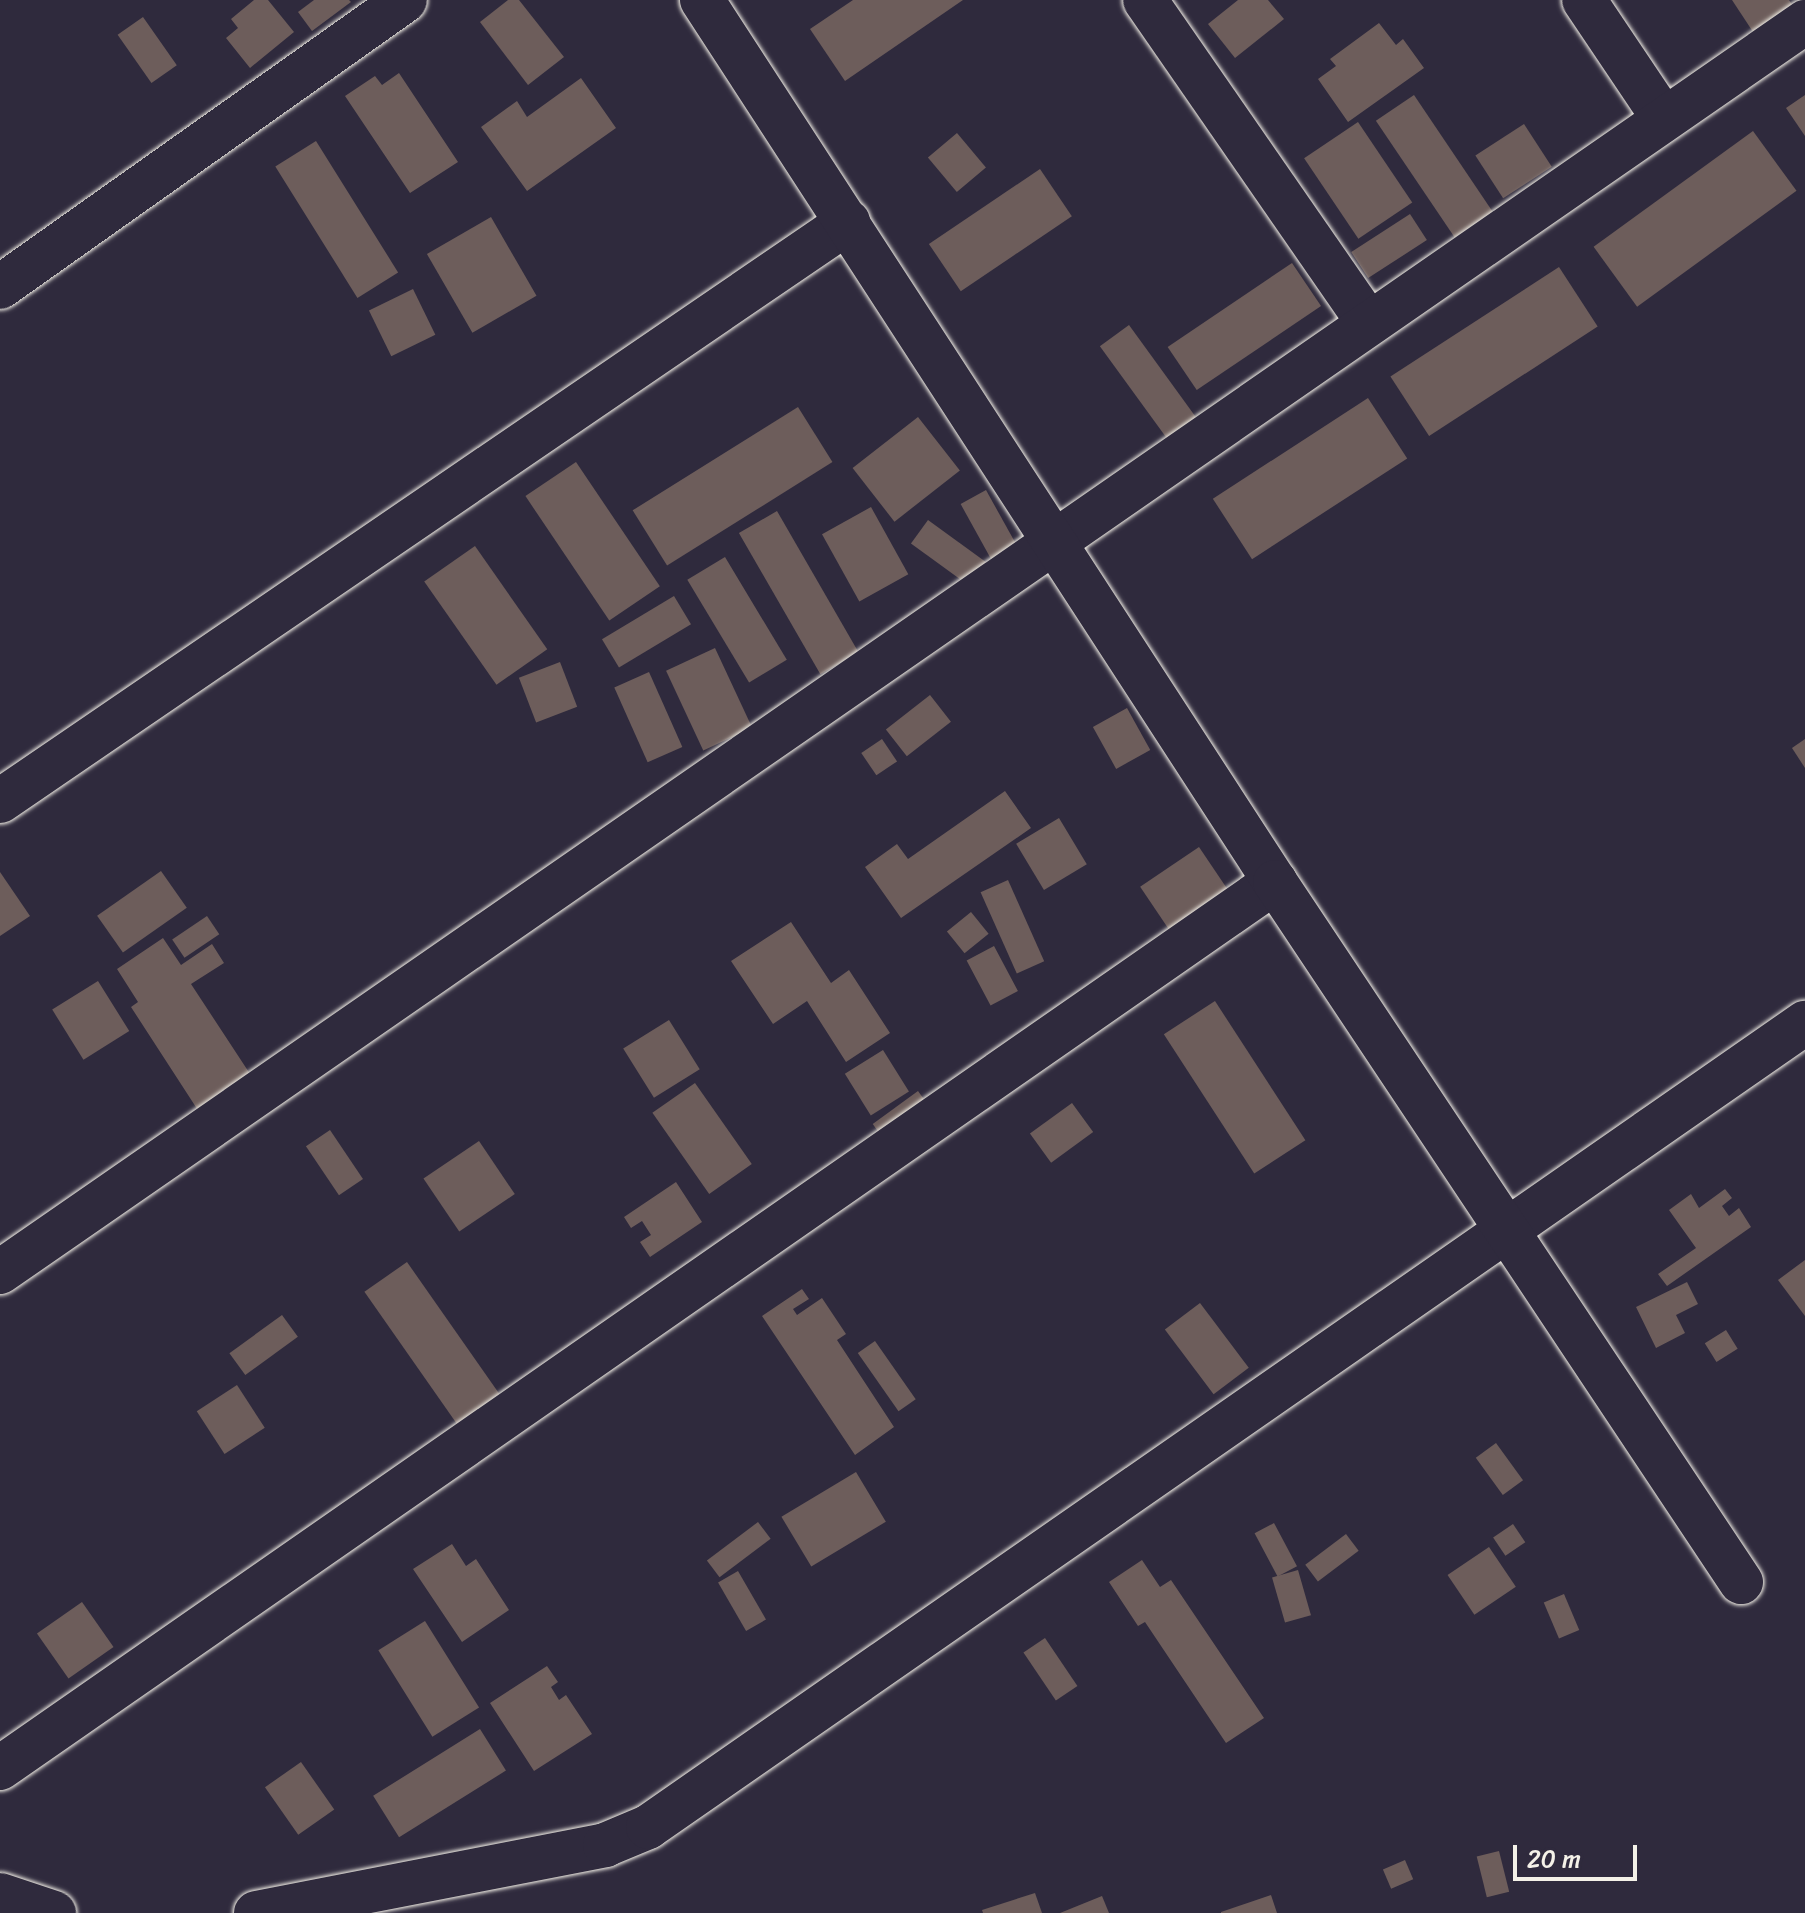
<!DOCTYPE html>
<style>
body{margin:0}
#map{position:relative;width:1805px;height:1913px;overflow:hidden;background:#2f2a3d;font-family:Sriracha,sans-serif}
div>[style]{position:absolute}
.building>*{inset:0;background:#6d5d5b;transform-origin:0 0}
.roads{filter:drop-shadow(0 0 2px #f4f1e8) drop-shadow(0 0 2px #f4f1e8)}
.street>*{height:44px;margin:-22px;padding:0 22px;transform-origin:22px;border-radius:22px;background:#2f2a3d}
.secondary>*{height:44px;margin:-22px;padding:0 22px;transform-origin:22px;border-radius:22px;background:#2f2a3d}
span{translate:-50% -50%;white-space:nowrap;text-align:center;line-height:1.15;-webkit-text-stroke:6px #2f2a3d;paint-order:stroke}
.scale{position:absolute;left:1513px;top:1845px;width:124px;height:36px;box-sizing:border-box;border:4px solid #f4f1e8;border-top:0;padding-left:10px;font-size:24px;line-height:28px;white-space:nowrap;color:#f4f1e8;-webkit-text-stroke:6px #2f2a3d;paint-order:stroke}
</style>
<div id="map">
<div class="building">
<i style="clip-path:polygon(254px 0,268px 0,294px 32px,250px 68px,226px 38px,238px 28px,231px 19px)"></i>
<i style="clip-path:polygon(314px 0,349px 0,351px 2px,312px 31px,298px 12px)"></i>
<i style="clip-path:polygon(508px 0,519px 0,564px 57px,528px 85px,480px 22px)"></i>
<i style="clip-path:polygon(853px 0,963px 0,845px 81px,810px 29px)"></i>
<i style="clip-path:polygon(1238px 0,1268px 0,1284px 19px,1235px 58px,1208px 24px)"></i>
<i style="clip-path:polygon(1732px 0,1789px 0,1799px 15px,1759px 41px)"></i>
<i style="left:143px;top:17px;width:59px;height:31px;rotate:55deg"></i>
<i style="clip-path:polygon(1379px 23px,1396px 45px,1403px 39px,1424px 68px,1348px 122px,1318px 79px,1336px 66px,1330px 59px)"></i>
<i style="clip-path:polygon(399px 73px,458px 162px,410px 193px,345px 96px,375px 76px,382px 85px)"></i>
<i style="clip-path:polygon(581px 78px,616px 128px,527px 191px,481px 127px,517px 101px,527px 117px)"></i>
<i style="left:1414px;top:95px;width:141px;height:46px;rotate:56deg"></i>
<i style="clip-path:polygon(1805px 95px,1805px 136px,1786px 108px)"></i>
<i style="left:1358px;top:122px;width:97px;height:65px;rotate:56deg"></i>
<i style="left:1524px;top:124px;width:51px;height:58px;rotate:57deg"></i>
<i style="left:1753px;top:131px;width:74px;height:197px;rotate:54deg"></i>
<i style="left:957px;top:133px;width:45px;height:38px;rotate:50deg"></i>
<i style="left:316px;top:141px;width:155px;height:48px;rotate:58deg"></i>
<i style="left:1040px;top:169px;width:57px;height:134px;rotate:56deg"></i>
<i style="left:1410px;top:214px;width:31px;height:70px;rotate:57deg"></i>
<i style="left:491px;top:217px;width:91px;height:74px;rotate:60deg"></i>
<i style="left:1292px;top:263px;width:52px;height:150px;rotate:56deg"></i>
<i style="left:1559px;top:267px;width:71px;height:201px;rotate:57deg"></i>
<i style="left:413px;top:289px;width:51px;height:49px;rotate:64deg"></i>
<i style="left:1129px;top:325px;width:121px;height:36px;rotate:54deg"></i>
<i style="left:1368px;top:398px;width:72px;height:185px;rotate:57deg"></i>
<i style="left:798px;top:407px;width:65px;height:195px;rotate:58deg"></i>
<i style="left:918px;top:417px;width:68px;height:83px;rotate:52deg"></i>
<i style="left:576px;top:462px;width:150px;height:61px;rotate:56deg"></i>
<i style="left:986px;top:490px;width:63px;height:29px;rotate:61deg"></i>
<i style="left:871px;top:507px;width:77px;height:56px;rotate:61deg"></i>
<i style="left:777px;top:511px;width:163px;height:44px;rotate:60deg"></i>
<i style="left:928px;top:520px;width:77px;height:29px;rotate:36deg"></i>
<i style="left:475px;top:546px;width:126px;height:62px;rotate:55deg"></i>
<i style="left:725px;top:557px;width:120px;height:44px;rotate:59deg"></i>
<i style="left:674px;top:596px;width:33px;height:84px;rotate:59deg"></i>
<i style="left:715px;top:648px;width:88px;height:54px;rotate:65deg"></i>
<i style="left:560px;top:662px;width:48px;height:44px;rotate:69deg"></i>
<i style="left:649px;top:672px;width:82px;height:38px;rotate:66deg"></i>
<i style="left:930px;top:695px;width:34px;height:56px;rotate:52deg"></i>
<i style="left:1127px;top:708px;width:48px;height:39px;rotate:61deg"></i>
<i style="left:882px;top:739px;width:27px;height:25px;rotate:56deg"></i>
<i style="clip-path:polygon(1805px 739px,1805px 768px,1792px 748px)"></i>
<i style="clip-path:polygon(1005px 791px,1031px 828px,901px 918px,865px 867px,897px 844px,908px 859px)"></i>
<i style="left:1059px;top:818px;width:54px;height:50px;rotate:59deg"></i>
<i style="left:1199px;top:847px;width:60px;height:71px;rotate:56deg"></i>
<i style="left:161px;top:871px;width:45px;height:78px;rotate:55deg"></i>
<i style="clip-path:polygon(0 872px,30px 916px,0 936px)"></i>
<i style="left:1008px;top:880px;width:89px;height:30px;rotate:66deg"></i>
<i style="left:971px;top:912px;width:28px;height:31px;rotate:51deg"></i>
<i style="left:207px;top:916px;width:22px;height:42px;rotate:56deg"></i>
<i style="clip-path:polygon(791px 922px,831px 983px,849px 970px,890px 1033px,846px 1062px,807px 1001px,773px 1024px,731px 961px)"></i>
<i style="clip-path:polygon(163px 938px,181px 965px,212px 944px,224px 963px,191px 984px,256px 1083px,203px 1118px,131px 1007px,138px 1002px,117px 969px)"></i>
<i style="left:994px;top:946px;width:51px;height:31px;rotate:62deg"></i>
<i style="left:98px;top:981px;width:59px;height:54px;rotate:58deg"></i>
<i style="left:1215px;top:1001px;width:166px;height:61px;rotate:57deg"></i>
<i style="left:669px;top:1020px;width:58px;height:54px;rotate:58deg"></i>
<i style="left:883px;top:1050px;width:49px;height:45px;rotate:58deg"></i>
<i style="left:695px;top:1083px;width:99px;height:52px;rotate:55deg"></i>
<i style="left:918px;top:1091px;width:29px;height:56px;rotate:54deg"></i>
<i style="left:1072px;top:1103px;width:36px;height:52px;rotate:54deg"></i>
<i style="left:330px;top:1130px;width:59px;height:29px;rotate:56deg"></i>
<i style="left:479px;top:1141px;width:64px;height:67px;rotate:56deg"></i>
<i style="clip-path:polygon(676px 1182px,702px 1222px,650px 1257px,640px 1242px,651px 1235px,642px 1221px,631px 1228px,624px 1217px)"></i>
<i style="clip-path:polygon(1725px 1189px,1732px 1198px,1722px 1206px,1729px 1216px,1739px 1208px,1751px 1227px,1667px 1286px,1658px 1274px,1696px 1248px,1669px 1210px,1691px 1194px,1699px 1208px)"></i>
<i style="clip-path:polygon(1805px 1260px,1805px 1316px,1778px 1280px)"></i>
<i style="left:407px;top:1262px;width:166px;height:52px;rotate:55deg"></i>
<i style="clip-path:polygon(1687px 1282px,1698px 1304px,1676px 1315px,1685px 1333px,1656px 1348px,1636px 1307px)"></i>
<i style="clip-path:polygon(802px 1289px,809px 1299px,793px 1309px,797px 1315px,822px 1298px,846px 1334px,837px 1340px,894px 1427px,855px 1455px,762px 1316px)"></i>
<i style="left:1200px;top:1303px;width:81px;height:44px;rotate:53deg"></i>
<i style="left:282px;top:1315px;width:27px;height:65px;rotate:54deg"></i>
<i style="left:1726px;top:1330px;width:22px;height:25px;rotate:58deg"></i>
<i style="left:875px;top:1341px;width:71px;height:21px;rotate:55deg"></i>
<i style="left:237px;top:1385px;width:51px;height:48px;rotate:57deg"></i>
<i style="left:1496px;top:1443px;width:46px;height:25px;rotate:54deg"></i>
<i style="left:856px;top:1472px;width:58px;height:87px;rotate:59deg"></i>
<i style="left:758px;top:1522px;width:21px;height:64px;rotate:53deg"></i>
<i style="left:1274px;top:1523px;width:49px;height:22px;rotate:62deg"></i>
<i style="left:1513px;top:1524px;width:22px;height:24px;rotate:56deg"></i>
<i style="left:1346px;top:1534px;width:21px;height:51px;rotate:53deg"></i>
<i style="clip-path:polygon(452px 1544px,466px 1566px,476px 1559px,509px 1610px,462px 1642px,413px 1569px)"></i>
<i style="left:1489px;top:1547px;width:48px;height:50px;rotate:56deg"></i>
<i style="clip-path:polygon(1142px 1560px,1160px 1587px,1171px 1580px,1264px 1718px,1226px 1743px,1145px 1622px,1138px 1626px,1109px 1582px)"></i>
<i style="left:1298px;top:1570px;width:47px;height:27px;rotate:74deg"></i>
<i style="left:738px;top:1571px;width:56px;height:23px;rotate:60deg"></i>
<i style="left:1564px;top:1594px;width:39px;height:22px;rotate:67deg"></i>
<i style="left:82px;top:1602px;width:55px;height:55px;rotate:55deg"></i>
<i style="left:425px;top:1621px;width:102px;height:55px;rotate:58deg"></i>
<i style="left:1045px;top:1638px;width:58px;height:26px;rotate:56deg"></i>
<i style="clip-path:polygon(547px 1666px,558px 1682px,551px 1687px,559px 1700px,566px 1695px,592px 1734px,534px 1771px,490px 1703px)"></i>
<i style="left:480px;top:1729px;width:49px;height:126px;rotate:58deg"></i>
<i style="left:301px;top:1762px;width:58px;height:44px;rotate:55deg"></i>
<i style="left:1499px;top:1851px;width:42px;height:23px;rotate:76deg"></i>
<i style="left:1405px;top:1860px;width:21px;height:24px;rotate:67deg"></i>
<i style="clip-path:polygon(1035px 1893px,1042px 1913px,983px 1913px,982px 1910px)"></i>
<i style="clip-path:polygon(1271px 1895px,1277px 1913px,1221px 1913px,1221px 1912px)"></i>
<i style="clip-path:polygon(1102px 1896px,1109px 1913px,1060px 1913px)"></i>
</div>
<div class="roads">
<div class="street">
<i style="left:1145px;top:0;width:392px;rotate:55.3deg"></i>
<i style="left:1584px;top:0;width:143px;rotate:56.1deg"></i>
<i style="left:0;top:287px;width:496px;rotate:-35.3deg"></i>
<i style="left:0;top:801px;width:1027px;rotate:-34.32deg"></i>
<i style="left:0;top:1272px;width:2196px;rotate:-34.7deg"></i>
<i style="left:0;top:1768px;width:1553px;rotate:-34.8deg"></i>
<i style="left:0;top:1895px;width:57px;rotate:18.4deg"></i>
<i style="left:256px;top:1913px;width:356px;rotate:-11deg"></i>
<i style="left:605px;top:1845px;width:47px;rotate:-22.7deg"></i>
<i style="left:648px;top:1827px;width:1409px;rotate:-34.8deg"></i>
</div>
<div class="secondary">
<i style="left:702px;top:0;width:1052px;rotate:56.99deg"></i>
<i style="left:1275px;top:882px;width:841px;rotate:56.35deg"></i>
</div>
</div>
<div class="scale">20 m</div>
</div>
